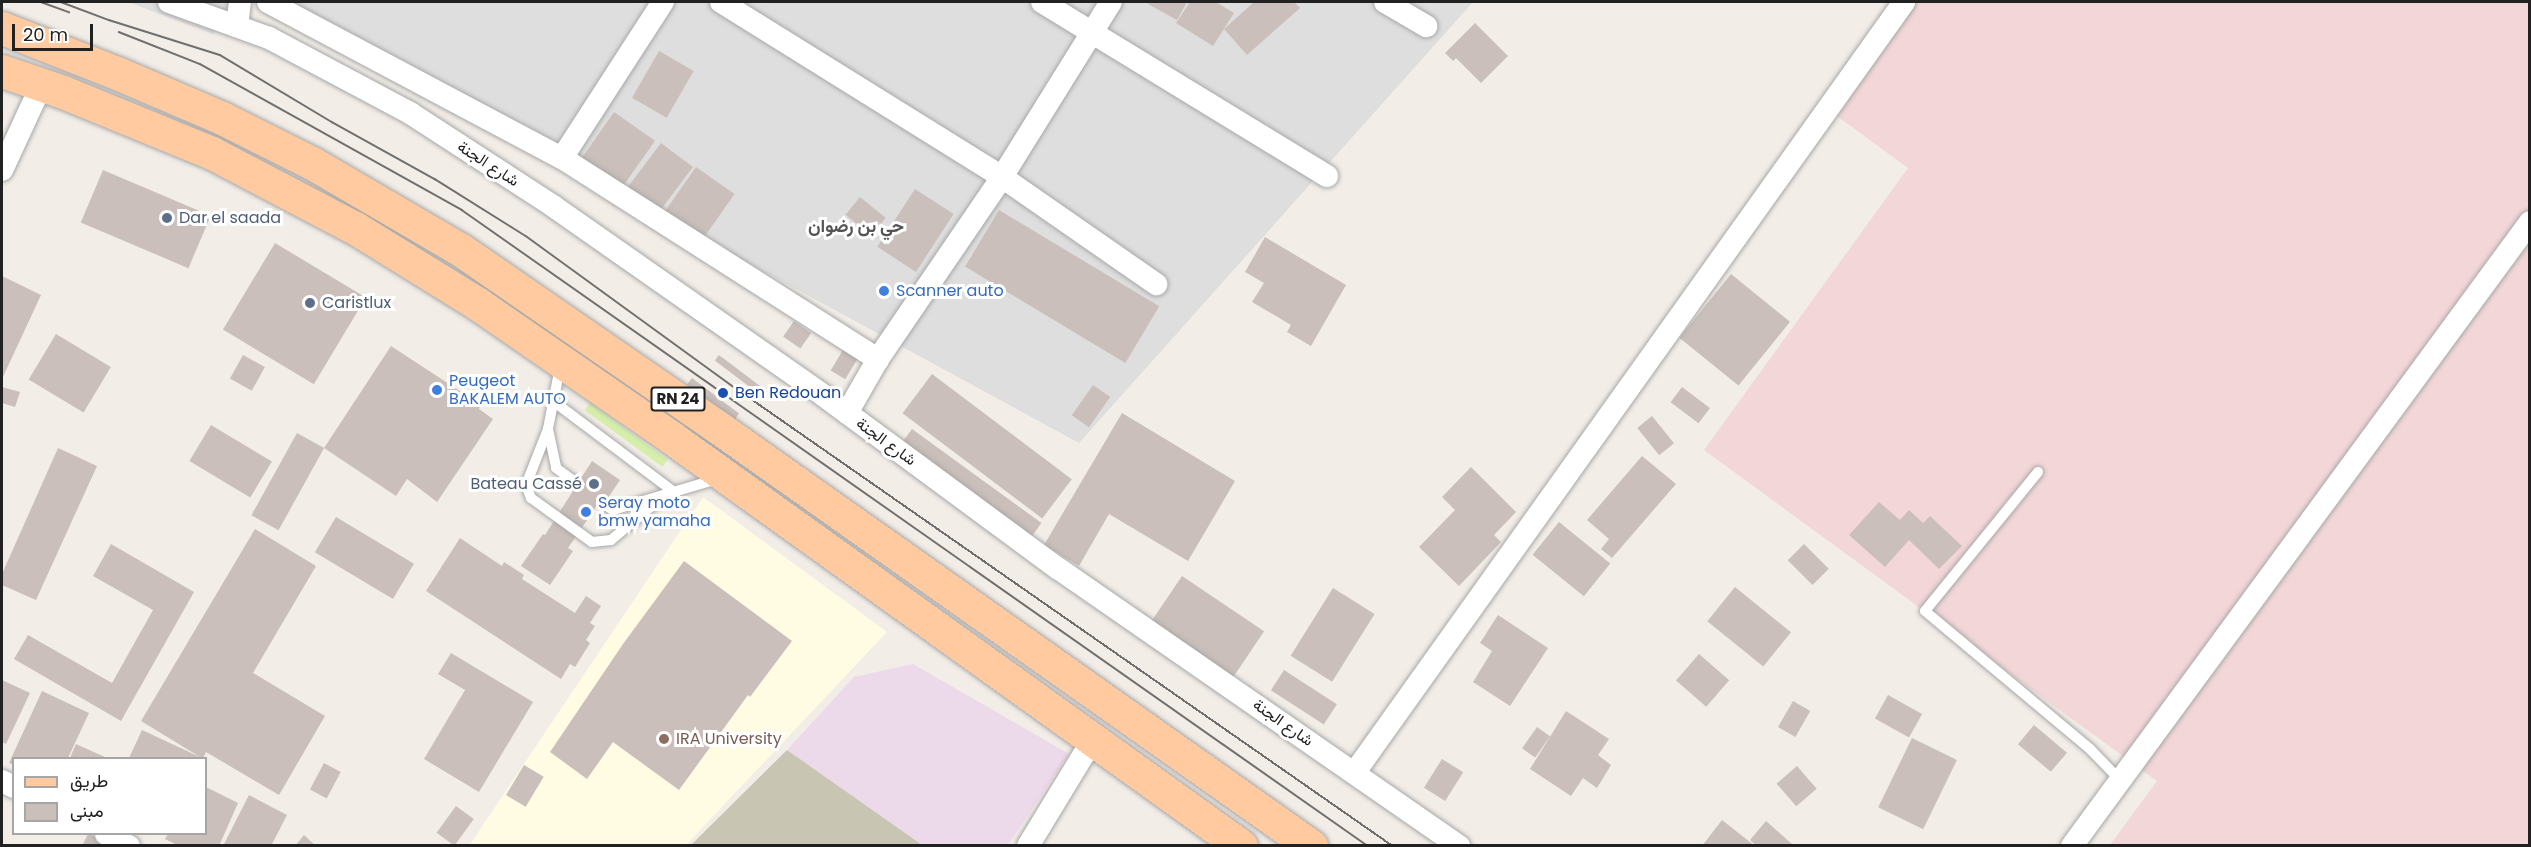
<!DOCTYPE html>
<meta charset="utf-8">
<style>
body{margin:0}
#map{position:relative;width:2531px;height:847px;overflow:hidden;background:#f2ede7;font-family:Poppins,Vazirmatn,sans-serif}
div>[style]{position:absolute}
.residential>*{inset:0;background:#dfdede}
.commercial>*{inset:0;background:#f3d6d8}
.industrial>*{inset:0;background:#ecd9ea}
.education>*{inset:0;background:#fffce3}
.construction>*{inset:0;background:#c8c5b2}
.grass>*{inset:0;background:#d5efaa;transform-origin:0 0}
.building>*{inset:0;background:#cabfba;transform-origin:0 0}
.roads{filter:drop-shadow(0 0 2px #a8a8a8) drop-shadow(0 0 2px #a8a8a8)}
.lane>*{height:10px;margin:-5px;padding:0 5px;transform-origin:5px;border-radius:5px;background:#fff}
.street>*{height:22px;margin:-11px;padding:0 11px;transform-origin:11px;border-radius:11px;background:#fff}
.primary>*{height:33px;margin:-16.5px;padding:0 16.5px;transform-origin:16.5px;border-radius:16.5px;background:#ffca9f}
.tram>*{height:1.5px;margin:-0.75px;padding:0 0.75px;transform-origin:0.75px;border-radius:0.75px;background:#6f6f6f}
.dots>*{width:16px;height:16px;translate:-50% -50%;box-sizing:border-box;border:3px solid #fff;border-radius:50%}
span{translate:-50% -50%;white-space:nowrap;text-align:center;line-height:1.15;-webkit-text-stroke:6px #fff;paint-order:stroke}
.shield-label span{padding:2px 4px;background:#fff;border:2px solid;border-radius:4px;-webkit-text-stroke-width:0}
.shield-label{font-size:15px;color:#212121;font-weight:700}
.street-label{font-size:16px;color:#212121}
.service-label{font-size:16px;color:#4e5e75}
.left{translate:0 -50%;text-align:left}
.right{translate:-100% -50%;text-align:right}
.shop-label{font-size:16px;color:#366cbe}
.transit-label{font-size:16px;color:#164399}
.education-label{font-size:16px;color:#785e54}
.neighbourhood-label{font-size:18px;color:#545454;font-weight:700}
.frame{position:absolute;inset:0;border:3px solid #212121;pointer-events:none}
.legend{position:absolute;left:12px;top:757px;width:195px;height:78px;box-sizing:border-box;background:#fff;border:2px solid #a6a6a6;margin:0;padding:8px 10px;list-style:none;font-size:18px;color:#212121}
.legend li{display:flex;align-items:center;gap:12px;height:30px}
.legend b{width:30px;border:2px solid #a6a6a6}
.scale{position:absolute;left:12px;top:24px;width:81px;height:27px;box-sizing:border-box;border:3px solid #212121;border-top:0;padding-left:8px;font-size:18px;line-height:21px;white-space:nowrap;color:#212121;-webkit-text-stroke:4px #fff;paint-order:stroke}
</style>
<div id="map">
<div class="residential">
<i style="clip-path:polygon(128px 2px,233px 2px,213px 34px)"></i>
<i style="clip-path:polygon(268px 2px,1473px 2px,1079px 443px)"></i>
</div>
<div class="commercial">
<i style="clip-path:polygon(1910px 2px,2529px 2px,2529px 845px,2110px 845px,2157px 781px,1704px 450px,1908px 168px,1830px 111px)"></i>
</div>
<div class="industrial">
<i style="clip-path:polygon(913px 664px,1069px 754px,1008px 845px,922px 846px,787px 750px,854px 677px)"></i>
</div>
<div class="education">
<i style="clip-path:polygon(703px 497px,887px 632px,686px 845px,469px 846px)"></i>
</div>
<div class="construction">
<i style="clip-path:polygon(787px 750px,922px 845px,691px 845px)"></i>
</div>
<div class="grass">
<i style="left:590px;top:403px;width:96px;height:9px;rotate:36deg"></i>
</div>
<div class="building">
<i style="clip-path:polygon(1150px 2px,1187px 2px,1177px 20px,1148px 4px)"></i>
<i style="clip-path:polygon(1190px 2px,1216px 2px,1234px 13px,1213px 46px,1176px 23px)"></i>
<i style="clip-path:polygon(1254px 2px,1294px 2px,1300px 8px,1247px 55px,1224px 29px)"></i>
<i style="clip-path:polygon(1475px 23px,1508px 56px,1481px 83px,1456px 58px,1453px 61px,1445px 53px)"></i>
<i style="left:659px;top:51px;width:40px;height:54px;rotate:30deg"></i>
<i style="left:614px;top:112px;width:50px;height:57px;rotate:35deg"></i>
<i style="left:661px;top:143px;width:40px;height:56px;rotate:37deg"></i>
<i style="left:696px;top:167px;width:47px;height:54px;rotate:35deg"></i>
<i style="left:103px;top:170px;width:117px;height:57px;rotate:23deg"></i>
<i style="left:915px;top:189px;width:46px;height:69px;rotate:33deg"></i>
<i style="left:860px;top:197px;width:33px;height:23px;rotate:39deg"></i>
<i style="left:999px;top:210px;width:187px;height:66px;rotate:31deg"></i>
<i style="clip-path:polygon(1265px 237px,1346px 285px,1311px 346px,1287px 332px,1291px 325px,1252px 302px,1264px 283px,1245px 272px)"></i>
<i style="left:275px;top:243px;width:106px;height:101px;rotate:31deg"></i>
<i style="left:1731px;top:274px;width:76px;height:82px;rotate:39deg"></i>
<i style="clip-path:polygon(2px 276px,41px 295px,2px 379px)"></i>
<i style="left:794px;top:321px;width:21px;height:19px;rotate:35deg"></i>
<i style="left:56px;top:334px;width:64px;height:53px;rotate:31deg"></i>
<i style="clip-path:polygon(391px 346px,481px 405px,479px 409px,493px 419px,437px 502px,407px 479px,396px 496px,324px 448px)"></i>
<i style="left:843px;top:350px;width:17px;height:24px;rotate:31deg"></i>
<i style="left:243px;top:355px;width:25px;height:27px;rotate:29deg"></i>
<i style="left:719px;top:355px;width:60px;height:7px;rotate:37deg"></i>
<i style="left:932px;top:374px;width:175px;height:49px;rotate:37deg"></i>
<i style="left:692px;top:378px;width:59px;height:8px;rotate:37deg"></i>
<i style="left:1093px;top:385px;width:21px;height:37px;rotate:35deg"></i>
<i style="clip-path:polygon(2px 387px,20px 392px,15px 407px,2px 403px)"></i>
<i style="left:1682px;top:387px;width:35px;height:19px;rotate:37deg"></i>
<i style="clip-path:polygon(1122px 413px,1235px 481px,1188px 561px,1109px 514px,1079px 566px,1044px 545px)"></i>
<i style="left:1652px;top:416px;width:35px;height:19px;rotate:51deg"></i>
<i style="left:211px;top:425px;width:71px;height:42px;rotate:31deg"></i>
<i style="left:912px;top:429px;width:160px;height:22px;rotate:36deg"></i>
<i style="left:297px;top:433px;width:31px;height:94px;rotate:29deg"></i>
<i style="clip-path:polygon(58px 448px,97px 466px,36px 600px,2px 585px,2px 574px)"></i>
<i style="clip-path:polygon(1642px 456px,1676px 484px,1612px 558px,1601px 549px,1609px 539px,1587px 520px)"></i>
<i style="clip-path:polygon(592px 461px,620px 480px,604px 504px,600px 501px,568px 548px,573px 551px,550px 585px,521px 566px,543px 534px,545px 535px)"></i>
<i style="clip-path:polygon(1471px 467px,1516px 512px,1494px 535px,1501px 542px,1459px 586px,1419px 547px,1455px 510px,1442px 497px)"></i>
<i style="clip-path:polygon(1879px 502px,1900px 520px,1909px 510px,1923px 523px,1930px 516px,1962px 546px,1939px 569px,1909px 540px,1885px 567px,1849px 535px)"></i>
<i style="left:336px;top:517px;width:91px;height:41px;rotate:31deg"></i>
<i style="left:1559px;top:522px;width:66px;height:42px;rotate:39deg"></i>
<i style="clip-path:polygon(255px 529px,316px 566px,253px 673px,325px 716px,279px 795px,206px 752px,203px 758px,129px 758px,142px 730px,200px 757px,141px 721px)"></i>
<i style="clip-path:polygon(460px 538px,502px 566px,504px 562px,524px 575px,522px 579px,575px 613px,586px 596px,601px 606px,590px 623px,595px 626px,586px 640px,590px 643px,575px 667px,570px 664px,561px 679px,426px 591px)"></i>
<i style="clip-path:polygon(111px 544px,194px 592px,121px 721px,14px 659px,28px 635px,112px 683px,153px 610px,93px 576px)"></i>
<i style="left:1804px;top:544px;width:35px;height:23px;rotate:45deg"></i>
<i style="clip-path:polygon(684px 561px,792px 641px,750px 697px,748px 695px,679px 790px,613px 742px,587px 779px,550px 752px,623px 644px)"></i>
<i style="left:1182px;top:576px;width:99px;height:58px;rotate:34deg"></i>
<i style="left:1735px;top:587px;width:72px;height:44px;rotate:39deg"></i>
<i style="left:1333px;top:588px;width:49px;height:80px;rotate:32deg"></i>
<i style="clip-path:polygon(1498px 615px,1548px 648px,1510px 706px,1473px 682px,1492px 651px,1480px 643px)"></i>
<i style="clip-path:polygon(451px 653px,533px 702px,479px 792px,424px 759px,465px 690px,438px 674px)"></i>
<i style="left:1699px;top:654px;width:40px;height:35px;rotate:41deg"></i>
<i style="left:1284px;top:670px;width:63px;height:24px;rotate:33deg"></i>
<i style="clip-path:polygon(2px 680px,30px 693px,6px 744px,2px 742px)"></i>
<i style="clip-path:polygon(42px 691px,89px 713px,68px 758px,14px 758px,14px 765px,9px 763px)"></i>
<i style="left:1888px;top:695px;width:39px;height:27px;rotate:29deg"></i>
<i style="left:1793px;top:701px;width:20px;height:30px;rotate:30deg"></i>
<i style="clip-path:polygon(1566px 711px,1609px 739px,1598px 755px,1611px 765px,1597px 788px,1583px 778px,1571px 796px,1530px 769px)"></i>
<i style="left:2034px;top:725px;width:43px;height:25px;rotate:40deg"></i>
<i style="left:1537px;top:727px;width:16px;height:26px;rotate:35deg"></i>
<i style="left:1912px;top:738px;width:50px;height:77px;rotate:26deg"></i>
<i style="clip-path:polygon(76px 744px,107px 758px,70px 758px)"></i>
<i style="left:1442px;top:759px;width:25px;height:34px;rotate:32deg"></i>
<i style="left:324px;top:763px;width:19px;height:30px;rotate:28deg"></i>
<i style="left:524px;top:765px;width:23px;height:35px;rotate:31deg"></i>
<i style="left:1797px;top:766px;width:30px;height:27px;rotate:49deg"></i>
<i style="clip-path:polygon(206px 787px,238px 803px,219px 846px,179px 846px,165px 839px,168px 834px,206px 834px)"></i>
<i style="clip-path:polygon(249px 795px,287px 815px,271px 846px,223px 846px)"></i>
<i style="left:456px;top:806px;width:22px;height:33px;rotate:36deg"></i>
<i style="clip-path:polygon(1722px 820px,1755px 846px,1702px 846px)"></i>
<i style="clip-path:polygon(1766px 821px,1792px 844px,1791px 846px,1757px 846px,1750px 840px)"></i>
<i style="clip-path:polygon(88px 834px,90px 834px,113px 846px,82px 846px)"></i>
<i style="clip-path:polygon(304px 835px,316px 846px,295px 846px)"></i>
</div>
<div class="roads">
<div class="lane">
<i style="left:560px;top:367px;width:63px;rotate:101deg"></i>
<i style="left:548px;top:429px;width:40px;rotate:78deg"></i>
<i style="left:556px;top:468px;width:26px;rotate:36deg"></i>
<i style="left:553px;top:401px;width:151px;rotate:36.9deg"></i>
<i style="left:548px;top:429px;width:60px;rotate:111.4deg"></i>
<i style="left:526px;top:485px;width:14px;rotate:69deg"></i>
<i style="left:531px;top:498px;width:75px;rotate:35.8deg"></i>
<i style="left:592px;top:542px;width:19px;rotate:-6deg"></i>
<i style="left:611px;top:540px;width:72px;rotate:-39.9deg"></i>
<i style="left:2038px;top:472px;width:179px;rotate:129.1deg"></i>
<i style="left:1925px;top:611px;width:215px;rotate:39.9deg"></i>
<i style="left:2090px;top:749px;width:43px;rotate:45.9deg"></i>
<i style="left:604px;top:504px;width:11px;rotate:34deg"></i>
<i style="left:613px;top:510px;width:109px;rotate:-16.6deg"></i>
</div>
<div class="street">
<i style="left:169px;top:2px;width:106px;rotate:19.8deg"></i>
<i style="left:269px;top:38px;width:160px;rotate:28deg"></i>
<i style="left:410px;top:113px;width:171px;rotate:33deg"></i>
<i style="left:553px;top:206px;width:331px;rotate:35deg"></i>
<i style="left:824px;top:396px;width:292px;rotate:36.4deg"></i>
<i style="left:1059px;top:569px;width:487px;rotate:34.7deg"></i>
<i style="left:268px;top:2px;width:333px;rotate:28deg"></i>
<i style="left:562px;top:158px;width:375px;rotate:32.5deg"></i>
<i style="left:878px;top:359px;width:220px;rotate:-55.7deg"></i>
<i style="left:1002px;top:177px;width:206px;rotate:-58.1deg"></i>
<i style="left:721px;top:2px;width:331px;rotate:31.9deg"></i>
<i style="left:1002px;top:177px;width:188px;rotate:34.8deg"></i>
<i style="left:1042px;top:2px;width:334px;rotate:31.4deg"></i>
<i style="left:1385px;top:2px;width:48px;rotate:30.3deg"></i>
<i style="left:237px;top:26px;width:24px;rotate:-83deg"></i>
<i style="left:562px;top:158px;width:186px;rotate:-57.1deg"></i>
<i style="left:2px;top:170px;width:93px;rotate:-65.1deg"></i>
<i style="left:847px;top:413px;width:62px;rotate:-60.1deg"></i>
<i style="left:1355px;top:772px;width:946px;rotate:-54.51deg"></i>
<i style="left:2px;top:781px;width:13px;rotate:27deg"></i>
<i style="left:106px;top:834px;width:26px;rotate:28deg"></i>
<i style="left:1028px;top:846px;width:125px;rotate:-58.7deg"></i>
<i style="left:2072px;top:846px;width:774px;rotate:-53.72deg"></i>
</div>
<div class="primary">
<i style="left:2px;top:28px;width:123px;rotate:21.4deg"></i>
<i style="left:117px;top:73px;width:114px;rotate:23.2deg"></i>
<i style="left:222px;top:118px;width:101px;rotate:26.6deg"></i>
<i style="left:312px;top:163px;width:173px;rotate:30.3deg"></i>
<i style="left:461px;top:250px;width:313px;rotate:34.6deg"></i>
<i style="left:719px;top:428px;width:725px;rotate:35.23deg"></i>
<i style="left:2px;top:71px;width:65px;rotate:19deg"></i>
<i style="left:63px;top:92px;width:161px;rotate:22.3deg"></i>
<i style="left:212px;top:153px;width:161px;rotate:27.7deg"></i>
<i style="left:355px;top:228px;width:145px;rotate:31.7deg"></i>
<i style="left:478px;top:304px;width:236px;rotate:34.6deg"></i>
<i style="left:672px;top:438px;width:700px;rotate:35.64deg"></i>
</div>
</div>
<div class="tram">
<i style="left:41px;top:2px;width:30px;rotate:20deg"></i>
<i style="left:61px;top:2px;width:51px;rotate:20.6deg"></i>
<i style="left:109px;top:20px;width:116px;rotate:17.5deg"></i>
<i style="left:220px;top:55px;width:131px;rotate:30.9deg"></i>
<i style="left:332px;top:122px;width:118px;rotate:29deg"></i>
<i style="left:435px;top:179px;width:107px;rotate:32.1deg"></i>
<i style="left:526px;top:236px;width:257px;rotate:36deg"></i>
<i style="left:734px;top:387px;width:803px;rotate:34.86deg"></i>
<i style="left:119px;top:32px;width:87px;rotate:21.6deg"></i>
<i style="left:200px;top:64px;width:300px;rotate:29.1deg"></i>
<i style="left:462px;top:210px;width:1107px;rotate:35.07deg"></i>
</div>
<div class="dots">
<i style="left:167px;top:218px;background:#5c6f8a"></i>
<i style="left:884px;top:291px;background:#3f7fe0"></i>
<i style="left:310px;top:303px;background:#5c6f8a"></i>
<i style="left:437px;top:390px;background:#3f7fe0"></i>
<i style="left:723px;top:393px;background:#1a4fb4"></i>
<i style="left:594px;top:484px;background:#5c6f8a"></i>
<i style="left:586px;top:512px;background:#3f7fe0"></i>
<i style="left:664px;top:739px;background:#8d6e63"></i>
</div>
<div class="shield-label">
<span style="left:678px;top:399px">RN 24</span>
</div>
<div class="street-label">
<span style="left:488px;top:164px;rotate:33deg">شارع الجنة</span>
<span style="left:886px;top:442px;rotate:36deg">شارع الجنة</span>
<span style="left:1283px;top:723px;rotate:35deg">شارع الجنة</span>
</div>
<div class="service-label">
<span class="left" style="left:179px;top:218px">Dar el saada</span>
<span class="left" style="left:322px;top:303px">Caristlux</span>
<span class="right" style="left:582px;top:484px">Bateau Cassé</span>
</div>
<div class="shop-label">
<span class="left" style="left:896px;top:291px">Scanner auto</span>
<span class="left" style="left:449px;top:390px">Peugeot<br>BAKALEM AUTO</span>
<span class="left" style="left:598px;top:512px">Seray moto<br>bmw yamaha</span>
</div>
<div class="transit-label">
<span class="left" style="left:735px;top:393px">Ben Redouan</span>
</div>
<div class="education-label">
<span class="left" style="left:676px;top:739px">IRA University</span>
</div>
<div class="neighbourhood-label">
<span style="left:856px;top:226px">حي بن رضوان</span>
</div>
<div class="frame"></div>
<ul class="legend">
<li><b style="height:8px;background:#ffca9f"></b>طريق</li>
<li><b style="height:16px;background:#cabfba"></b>مبنى</li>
</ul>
<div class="scale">20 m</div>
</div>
